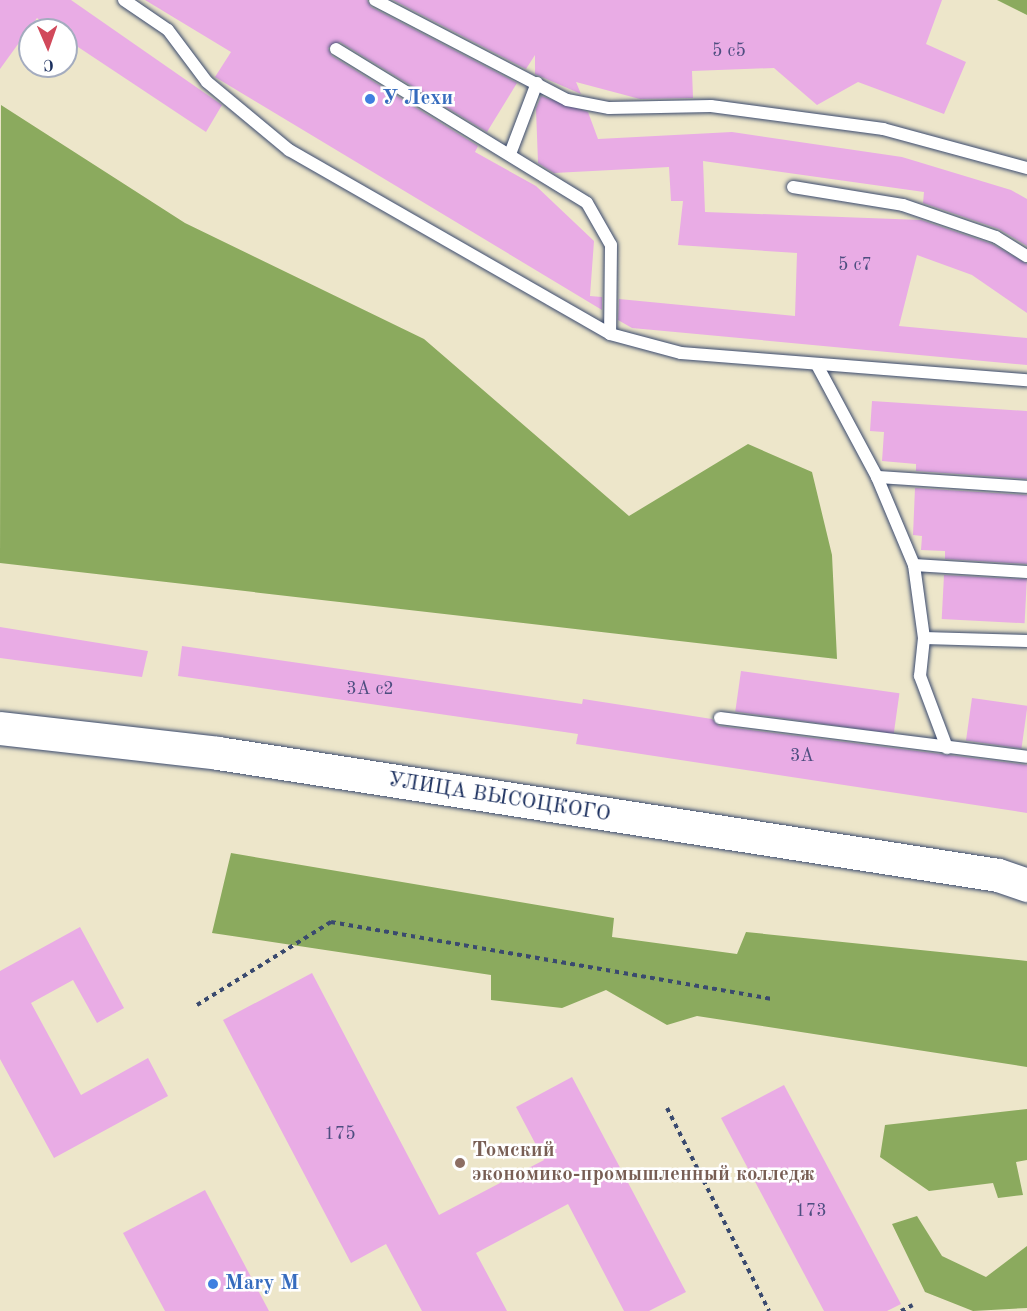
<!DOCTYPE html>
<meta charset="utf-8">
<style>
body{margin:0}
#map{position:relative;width:1027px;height:1311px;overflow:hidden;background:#ede6ca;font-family:"Old Standard TT",serif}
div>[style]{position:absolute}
.forest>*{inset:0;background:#8baa5e}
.building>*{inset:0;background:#e9ace5;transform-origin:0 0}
.path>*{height:4px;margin-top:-2px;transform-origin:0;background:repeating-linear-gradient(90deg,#3a4a6e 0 4.5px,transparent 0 9px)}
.roads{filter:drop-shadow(0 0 2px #3a4a6e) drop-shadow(0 0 2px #3a4a6e)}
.lane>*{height:12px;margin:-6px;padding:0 6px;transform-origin:6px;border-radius:6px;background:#fff}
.secondary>*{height:33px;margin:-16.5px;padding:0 16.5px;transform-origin:16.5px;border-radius:16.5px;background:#fff}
.dots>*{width:16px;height:16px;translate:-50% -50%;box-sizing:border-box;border:3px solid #fff;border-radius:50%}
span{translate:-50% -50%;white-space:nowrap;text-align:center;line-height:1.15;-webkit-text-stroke:5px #fff;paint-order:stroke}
.number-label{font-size:18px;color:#4e4e80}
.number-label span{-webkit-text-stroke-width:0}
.shop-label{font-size:21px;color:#366cbe;font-weight:700}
.left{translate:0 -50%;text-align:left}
.street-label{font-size:21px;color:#1b2f5e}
.education-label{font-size:21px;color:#785e54;font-weight:700}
.north{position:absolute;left:18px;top:18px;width:60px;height:60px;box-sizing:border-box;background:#fff;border:2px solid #a4acbf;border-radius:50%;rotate:178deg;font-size:16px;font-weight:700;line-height:24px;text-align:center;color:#1b2f5e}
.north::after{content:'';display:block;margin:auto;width:21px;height:27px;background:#d1495b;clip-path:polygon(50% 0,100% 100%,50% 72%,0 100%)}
</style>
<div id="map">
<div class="forest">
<i style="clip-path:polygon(997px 0,1027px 0,1027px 15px)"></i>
<i style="clip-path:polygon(1px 105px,185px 223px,424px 339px,629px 516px,748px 444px,812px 472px,832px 555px,837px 659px,0 563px)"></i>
<i style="clip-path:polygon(231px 853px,614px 918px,612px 937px,737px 954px,746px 932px,1027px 961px,1027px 1067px,697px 1016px,667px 1025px,606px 990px,562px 1008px,491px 1000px,491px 975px,212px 933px)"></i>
<i style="clip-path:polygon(1027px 1109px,1027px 1160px,1016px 1162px,1023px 1195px,998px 1198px,993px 1183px,929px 1191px,880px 1157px,885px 1125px)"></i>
<i style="clip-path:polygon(917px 1216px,942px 1256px,986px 1277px,1027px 1246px,1027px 1308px,973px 1311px,925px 1292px,892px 1224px)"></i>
</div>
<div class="building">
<i style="clip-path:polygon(0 0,71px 0,222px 105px,206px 132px,66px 39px,66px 30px,53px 30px,37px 18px,0 69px)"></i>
<i style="clip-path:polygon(145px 0,367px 0,371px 7px,517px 83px,487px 132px,340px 42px,328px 48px,332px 56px,478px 146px,475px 152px,536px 186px,594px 241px,590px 296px,602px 297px,602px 310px,215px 77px,231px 52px)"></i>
<i style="clip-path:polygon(393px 0,942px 0,926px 44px,966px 62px,944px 114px,858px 82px,817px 105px,774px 68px,692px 71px,693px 98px,640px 99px,576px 82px,581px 94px,535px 74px,535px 55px,526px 69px)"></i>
<i style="clip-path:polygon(541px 96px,588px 112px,598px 139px,732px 132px,902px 157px,1011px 190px,1027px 199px,1027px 246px,999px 229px,923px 203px,924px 192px,703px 161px,705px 212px,921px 220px,992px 244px,1027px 264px,1027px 313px,972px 275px,917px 255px,899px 326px,1027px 338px,1027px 365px,632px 328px,618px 320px,619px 299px,795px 316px,797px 253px,678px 245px,683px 201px,671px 201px,669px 167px,554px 173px,538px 163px,536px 109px)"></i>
<i style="clip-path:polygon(872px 401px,1027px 411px,1027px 479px,916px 471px,916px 464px,882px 461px,884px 432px,870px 431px)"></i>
<i style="clip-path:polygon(915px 488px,1027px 495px,1027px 564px,945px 559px,945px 551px,921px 550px,922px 536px,913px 535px)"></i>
<i style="left:944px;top:575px;width:83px;height:44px;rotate:3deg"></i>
<i style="clip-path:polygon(0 627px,148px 651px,142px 677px,0 658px)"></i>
<i style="clip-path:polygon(182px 646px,582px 704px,583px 699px,712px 719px,719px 726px,1027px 765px,1027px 813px,576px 744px,578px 734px,178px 676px)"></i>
<i style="left:741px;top:671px;width:160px;height:41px;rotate:8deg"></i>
<i style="left:972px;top:698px;width:56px;height:43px;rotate:8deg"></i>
<i style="clip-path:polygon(80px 927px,124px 1008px,97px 1023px,73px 980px,31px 1003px,81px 1095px,148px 1058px,168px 1096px,54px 1158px,0 1059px,0 971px)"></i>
<i style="clip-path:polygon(312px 973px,439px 1215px,544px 1160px,516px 1107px,572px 1077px,686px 1292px,649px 1311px,624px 1311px,568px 1204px,476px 1253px,507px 1311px,422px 1311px,386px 1244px,351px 1263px,223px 1020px)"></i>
<i style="clip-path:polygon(784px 1085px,901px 1304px,887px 1311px,824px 1311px,721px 1118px)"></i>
<i style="clip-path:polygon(205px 1190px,269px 1311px,165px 1311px,123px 1233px)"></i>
</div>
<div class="path">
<i style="left:197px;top:1005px;width:158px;rotate:-31.8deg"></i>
<i style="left:331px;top:922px;width:446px;rotate:9.9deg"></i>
<i style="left:667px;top:1108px;width:227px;rotate:63.3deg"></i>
<i style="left:901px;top:1311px;width:13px;rotate:-27deg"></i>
</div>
<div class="roads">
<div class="lane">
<i style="left:124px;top:0;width:53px;rotate:34.3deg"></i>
<i style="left:168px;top:30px;width:65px;rotate:53.1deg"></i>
<i style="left:207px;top:82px;width:107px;rotate:39.7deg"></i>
<i style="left:289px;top:150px;width:370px;rotate:29.8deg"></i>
<i style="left:610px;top:334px;width:73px;rotate:15deg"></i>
<i style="left:681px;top:353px;width:347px;rotate:4.5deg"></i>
<i style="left:375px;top:0;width:216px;rotate:27.5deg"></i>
<i style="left:567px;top:100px;width:43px;rotate:10.8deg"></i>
<i style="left:609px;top:108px;width:102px;rotate:-1.1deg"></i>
<i style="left:711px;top:106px;width:174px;rotate:7.6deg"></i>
<i style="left:883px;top:129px;width:149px;rotate:15.2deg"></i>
<i style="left:336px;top:49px;width:294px;rotate:31.5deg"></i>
<i style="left:587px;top:203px;width:48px;rotate:60.3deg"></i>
<i style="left:611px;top:245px;width:89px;rotate:90.6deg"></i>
<i style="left:510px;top:154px;width:76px;rotate:-69.2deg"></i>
<i style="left:793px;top:187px;width:111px;rotate:9.3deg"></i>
<i style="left:903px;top:205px;width:98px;rotate:19deg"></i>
<i style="left:996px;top:237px;width:36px;rotate:32deg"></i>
<i style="left:817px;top:365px;width:127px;rotate:61.8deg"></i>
<i style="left:877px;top:477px;width:95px;rotate:67.2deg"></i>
<i style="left:914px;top:565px;width:74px;rotate:82.2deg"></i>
<i style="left:924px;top:638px;width:38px;rotate:96deg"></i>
<i style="left:920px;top:676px;width:77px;rotate:69.4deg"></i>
<i style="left:877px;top:477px;width:150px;rotate:3.8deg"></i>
<i style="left:914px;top:565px;width:113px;rotate:3.5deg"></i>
<i style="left:924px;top:638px;width:103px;rotate:1.7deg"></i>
<i style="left:720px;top:718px;width:309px;rotate:7.2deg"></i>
</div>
<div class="secondary">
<i style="left:0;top:728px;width:219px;rotate:6.5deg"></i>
<i style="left:218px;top:753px;width:789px;rotate:8.89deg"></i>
<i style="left:998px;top:875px;width:31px;rotate:19deg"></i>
</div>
</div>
<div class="dots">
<i style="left:370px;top:99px;background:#3f7fe0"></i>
<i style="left:460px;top:1163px;background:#8d6e63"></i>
<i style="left:213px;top:1284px;background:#3f7fe0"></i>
</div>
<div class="number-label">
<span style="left:729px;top:51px">5 с5</span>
<span style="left:855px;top:265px">5 с7</span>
<span style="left:370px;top:689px">3А с2</span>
<span style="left:802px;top:756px">3А</span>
<span style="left:340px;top:1134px">175</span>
<span style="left:811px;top:1211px">173</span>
</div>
<div class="shop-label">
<span class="left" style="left:382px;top:99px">У Лехи</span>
<span class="left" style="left:225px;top:1284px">Mary M</span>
</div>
<div class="street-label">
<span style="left:499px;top:798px;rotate:9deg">УЛИЦА ВЫСОЦКОГО</span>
</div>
<div class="education-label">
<span class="left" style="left:472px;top:1163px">Томский<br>экономико-промышленный колледж</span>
</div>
<div class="north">С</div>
</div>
